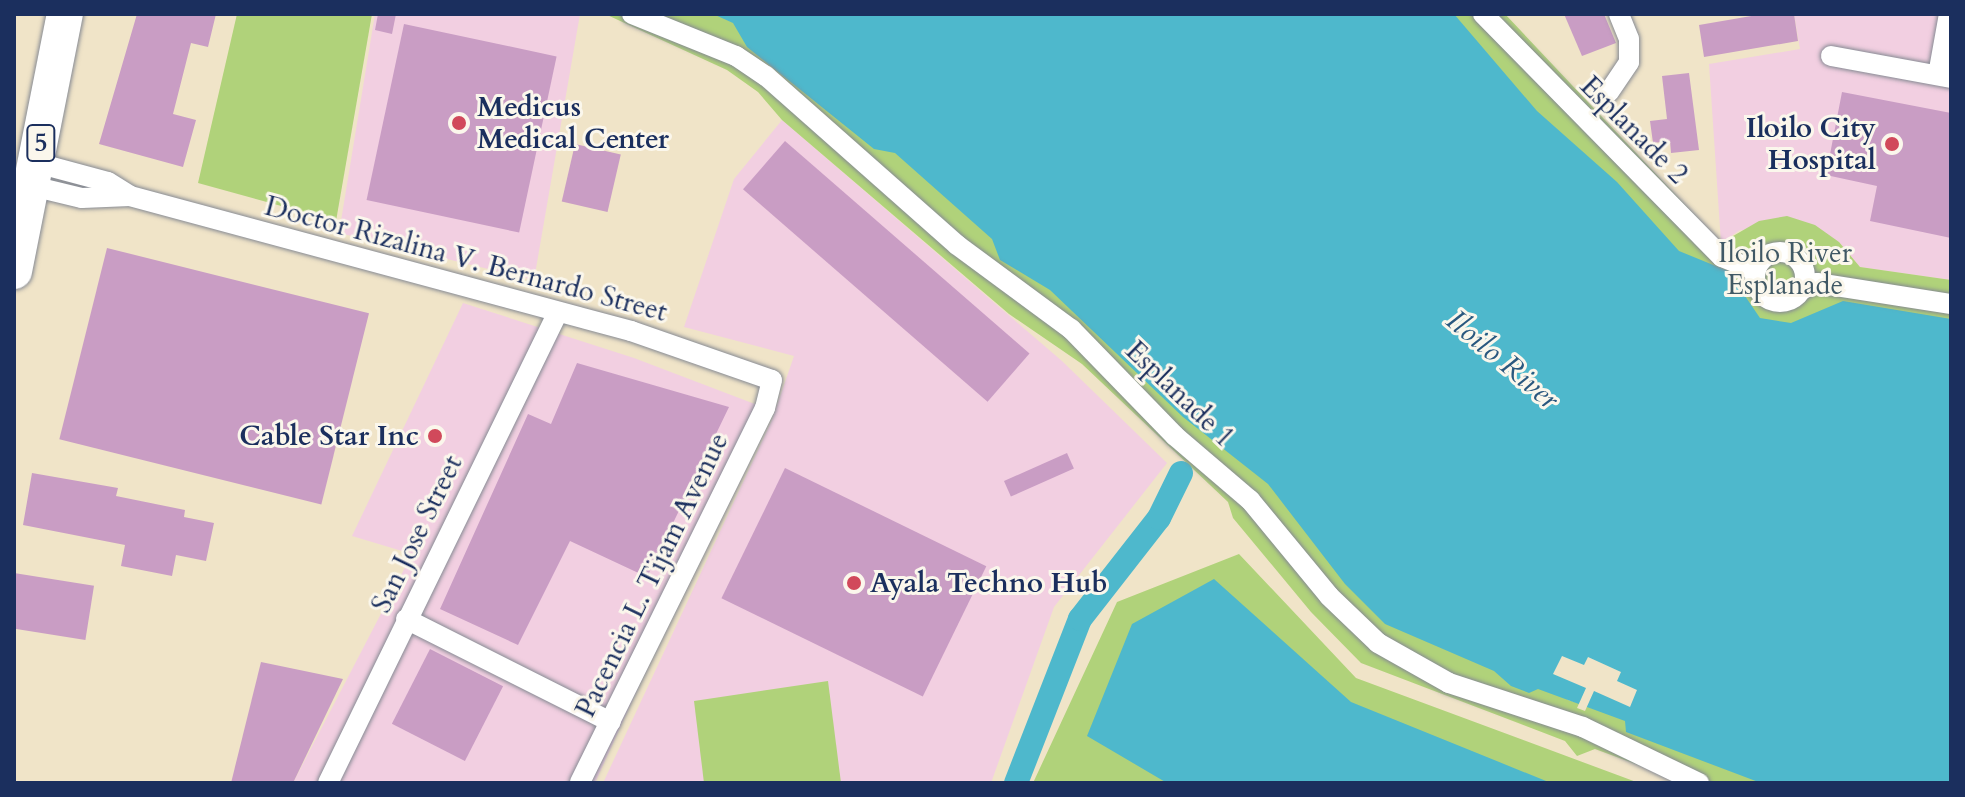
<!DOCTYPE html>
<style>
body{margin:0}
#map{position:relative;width:1965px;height:797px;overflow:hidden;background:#f0e4c8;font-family:Cardo,serif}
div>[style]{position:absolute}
.built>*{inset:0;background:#f2cfe1}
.green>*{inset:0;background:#b0d27a}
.water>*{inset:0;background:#4eb8cc}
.pier>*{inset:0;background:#f0e4c8}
.canal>*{height:24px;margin:-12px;padding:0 12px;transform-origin:12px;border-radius:12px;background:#4eb8cc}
.building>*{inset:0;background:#c99dc4;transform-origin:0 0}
.roads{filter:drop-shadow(0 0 2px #868a93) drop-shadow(0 0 2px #868a93)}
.street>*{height:20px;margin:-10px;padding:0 10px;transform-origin:10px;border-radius:10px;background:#fff}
.street>.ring{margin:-10px;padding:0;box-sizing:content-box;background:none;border:20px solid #fff;border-radius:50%}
.highway>*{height:36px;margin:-18px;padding:0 18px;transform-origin:18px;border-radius:18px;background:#fff}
.dots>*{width:22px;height:22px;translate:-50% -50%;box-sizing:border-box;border:4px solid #fbf7ec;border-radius:50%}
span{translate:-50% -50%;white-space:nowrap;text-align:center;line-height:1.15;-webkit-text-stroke:6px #fbf7ec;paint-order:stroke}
.shield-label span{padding:2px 6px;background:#fbf7ec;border:2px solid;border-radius:6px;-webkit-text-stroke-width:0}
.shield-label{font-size:26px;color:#1b2f5e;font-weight:700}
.poi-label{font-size:28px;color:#1b2f5e;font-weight:700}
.left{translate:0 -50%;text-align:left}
.right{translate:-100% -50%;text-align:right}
.street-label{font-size:28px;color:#1b2f5e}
.park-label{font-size:28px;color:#405865}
.water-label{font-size:30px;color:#2a587f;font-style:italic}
.frame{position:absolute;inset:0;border:16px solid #1b2f5e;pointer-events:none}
</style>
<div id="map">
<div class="built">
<i style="clip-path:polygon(375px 14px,580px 14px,534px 280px,339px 233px)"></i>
<i style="clip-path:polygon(1794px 14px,1951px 14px,1951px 280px,1860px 267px,1839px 242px,1740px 230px,1721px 243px,1709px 64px,1800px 49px)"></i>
<i style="clip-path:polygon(782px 120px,1062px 361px,1167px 463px,1054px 607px,991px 783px,603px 783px,772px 420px,794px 356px,684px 327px,734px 179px)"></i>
<i style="clip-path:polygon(463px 303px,634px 358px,765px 408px,595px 783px,293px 783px,412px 554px,352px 536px)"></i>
</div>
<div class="green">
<i style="clip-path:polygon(237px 14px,372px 14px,336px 221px,198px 183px)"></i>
<i style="clip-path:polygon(605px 14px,750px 14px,1229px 450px,1568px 700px,1855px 783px,1687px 783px,1595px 749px,1577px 756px,1565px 741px,1361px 663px,1311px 612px,1233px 518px,1228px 502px,1082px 364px,1009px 314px,782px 120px,758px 92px,727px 70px)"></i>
<i style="clip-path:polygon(1428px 14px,1505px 14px,1721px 243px,1759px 221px,1787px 216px,1815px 225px,1839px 242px,1860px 267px,1951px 280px,1951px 372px,1763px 345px,1691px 266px)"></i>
<i style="clip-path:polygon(1239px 554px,1356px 678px,1639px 783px,1033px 783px,1117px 602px)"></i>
<i style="clip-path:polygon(828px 681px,841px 783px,704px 783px,694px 701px)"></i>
</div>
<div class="water">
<i style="clip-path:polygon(713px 14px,1454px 14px,1537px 111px,1617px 182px,1679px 251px,1728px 271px,1760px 318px,1791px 323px,1843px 301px,1951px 319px,1951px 783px,1761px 783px,1626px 732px,1625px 721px,1538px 689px,1529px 693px,1511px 686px,1494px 671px,1385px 624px,1345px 584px,1268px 484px,1183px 417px,1050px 290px,1000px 260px,992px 239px,895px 153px,874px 149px,747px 47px,733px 23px)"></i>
<i style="clip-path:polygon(1214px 579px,1351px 702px,1551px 783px,1167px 783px,1087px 736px,1132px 624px)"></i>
</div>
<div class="pier">
<i style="clip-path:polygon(1562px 656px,1584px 665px,1588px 657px,1621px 672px,1617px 681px,1637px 690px,1630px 707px,1594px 691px,1585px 711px,1577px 708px,1586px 688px,1553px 674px)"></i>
</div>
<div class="canal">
<i style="left:1016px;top:783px;width:176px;rotate:-68.7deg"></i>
<i style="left:1080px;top:619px;width:128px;rotate:-52deg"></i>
<i style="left:1159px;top:518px;width:50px;rotate:-63.9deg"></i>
</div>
<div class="building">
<i style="clip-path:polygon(137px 14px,216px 14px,208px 47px,191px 43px,173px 114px,196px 120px,183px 167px,99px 144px)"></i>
<i style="clip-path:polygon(378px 14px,396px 14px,392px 34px,375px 30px)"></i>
<i style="clip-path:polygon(1564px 14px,1604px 14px,1616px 43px,1582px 56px)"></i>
<i style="clip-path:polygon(1763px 14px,1794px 14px,1798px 41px,1704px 57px,1699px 25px)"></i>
<i style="left:404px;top:24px;width:156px;height:180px;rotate:12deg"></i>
<i style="clip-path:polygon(1689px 73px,1699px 150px,1671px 153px,1670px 141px,1653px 143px,1650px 121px,1667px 119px,1662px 76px)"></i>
<i style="clip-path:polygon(1842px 92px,1951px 113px,1951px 238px,1870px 221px,1877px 186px,1826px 175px)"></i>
<i style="left:785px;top:141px;width:324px;height:64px;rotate:41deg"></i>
<i style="left:575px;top:144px;width:47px;height:59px;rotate:13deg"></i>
<i style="left:107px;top:248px;width:270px;height:197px;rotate:14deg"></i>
<i style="clip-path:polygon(577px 363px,729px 407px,647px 577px,570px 541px,518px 645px,440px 609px,528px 414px,551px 424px)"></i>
<i style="left:1067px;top:453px;width:17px;height:69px;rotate:66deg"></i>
<i style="left:785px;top:468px;width:224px;height:145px;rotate:26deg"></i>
<i style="clip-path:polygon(32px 473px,118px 488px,116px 496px,185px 510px,184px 517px,214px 523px,206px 561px,176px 555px,172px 576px,121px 566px,125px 545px,23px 525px)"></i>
<i style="left:14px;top:573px;width:81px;height:55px;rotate:9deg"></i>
<i style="left:430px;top:649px;width:82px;height:84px;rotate:27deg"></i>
<i style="clip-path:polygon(261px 662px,343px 679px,293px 783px,231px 783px)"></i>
</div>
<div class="roads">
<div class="street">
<i style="left:632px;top:14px;width:112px;rotate:22deg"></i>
<i style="left:736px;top:56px;width:36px;rotate:34deg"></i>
<i style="left:766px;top:76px;width:255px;rotate:41.5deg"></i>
<i style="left:957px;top:245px;width:142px;rotate:36.4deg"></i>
<i style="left:1071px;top:329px;width:149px;rotate:45.8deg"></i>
<i style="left:1175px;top:436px;width:99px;rotate:40.5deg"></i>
<i style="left:1250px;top:500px;width:124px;rotate:50.5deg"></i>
<i style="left:1329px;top:596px;width:68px;rotate:43.8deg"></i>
<i style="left:1378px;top:643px;width:81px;rotate:29.4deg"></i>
<i style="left:1449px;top:683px;width:141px;rotate:18.2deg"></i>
<i style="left:1583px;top:727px;width:129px;rotate:25.8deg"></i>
<i style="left:1483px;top:14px;width:341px;rotate:45.5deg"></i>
<i style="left:1722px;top:257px;width:35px;rotate:22deg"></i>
<i style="left:1831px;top:56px;width:122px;rotate:10.4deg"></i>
<i style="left:1938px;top:75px;width:62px;rotate:-79.8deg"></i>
<i style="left:1609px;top:92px;width:36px;rotate:-56deg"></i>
<i style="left:1629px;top:62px;width:23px;rotate:-90deg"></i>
<i style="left:1629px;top:39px;width:27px;rotate:-112deg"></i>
<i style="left:37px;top:163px;width:73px;rotate:15deg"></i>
<i style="left:108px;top:182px;width:26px;rotate:32deg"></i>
<i style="left:130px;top:196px;width:519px;rotate:15.08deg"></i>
<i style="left:631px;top:331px;width:149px;rotate:19.2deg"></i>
<i style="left:772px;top:380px;width:29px;rotate:104deg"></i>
<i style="left:765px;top:408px;width:418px;rotate:116.3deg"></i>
<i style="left:32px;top:186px;width:51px;rotate:13.5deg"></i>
<i style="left:82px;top:198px;width:48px;rotate:-2.4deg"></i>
<i class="ring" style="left:1755px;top:252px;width:30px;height:30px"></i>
<i style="left:1803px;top:289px;width:15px;rotate:-23deg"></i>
<i style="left:1817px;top:283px;width:136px;rotate:8.9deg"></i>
<i style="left:406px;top:619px;width:229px;rotate:26.7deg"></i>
<i style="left:328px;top:783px;width:524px;rotate:-63.97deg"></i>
</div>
<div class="highway">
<i style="left:14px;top:271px;width:262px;rotate:-78.8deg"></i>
</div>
</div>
<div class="dots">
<i style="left:459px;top:123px;background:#d1495b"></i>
<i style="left:1892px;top:144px;background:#d1495b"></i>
<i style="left:435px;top:436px;background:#d1495b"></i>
<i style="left:854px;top:583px;background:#d1495b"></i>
</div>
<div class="shield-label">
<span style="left:41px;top:143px">5</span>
</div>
<div class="poi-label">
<span class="left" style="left:477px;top:123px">Medicus<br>Medical Center</span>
<span class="right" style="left:1876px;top:144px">Iloilo City<br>Hospital</span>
<span class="right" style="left:419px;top:436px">Cable Star Inc</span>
<span class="left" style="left:870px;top:583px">Ayala Techno Hub</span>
</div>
<div class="street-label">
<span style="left:1634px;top:130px;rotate:45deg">Esplanade 2</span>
<span style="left:466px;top:259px;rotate:15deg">Doctor Rizalina V. Bernardo Street</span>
<span style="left:1180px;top:394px;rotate:44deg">Esplanade 1</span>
<span style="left:417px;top:534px;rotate:-64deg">San Jose Street</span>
<span style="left:652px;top:575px;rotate:-64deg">Pacencia L. Tijam Avenue</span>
</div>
<div class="park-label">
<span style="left:1785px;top:269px">Iloilo River<br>Esplanade</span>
</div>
<div class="water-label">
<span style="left:1502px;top:360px;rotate:40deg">Iloilo River</span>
</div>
<div class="frame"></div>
</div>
